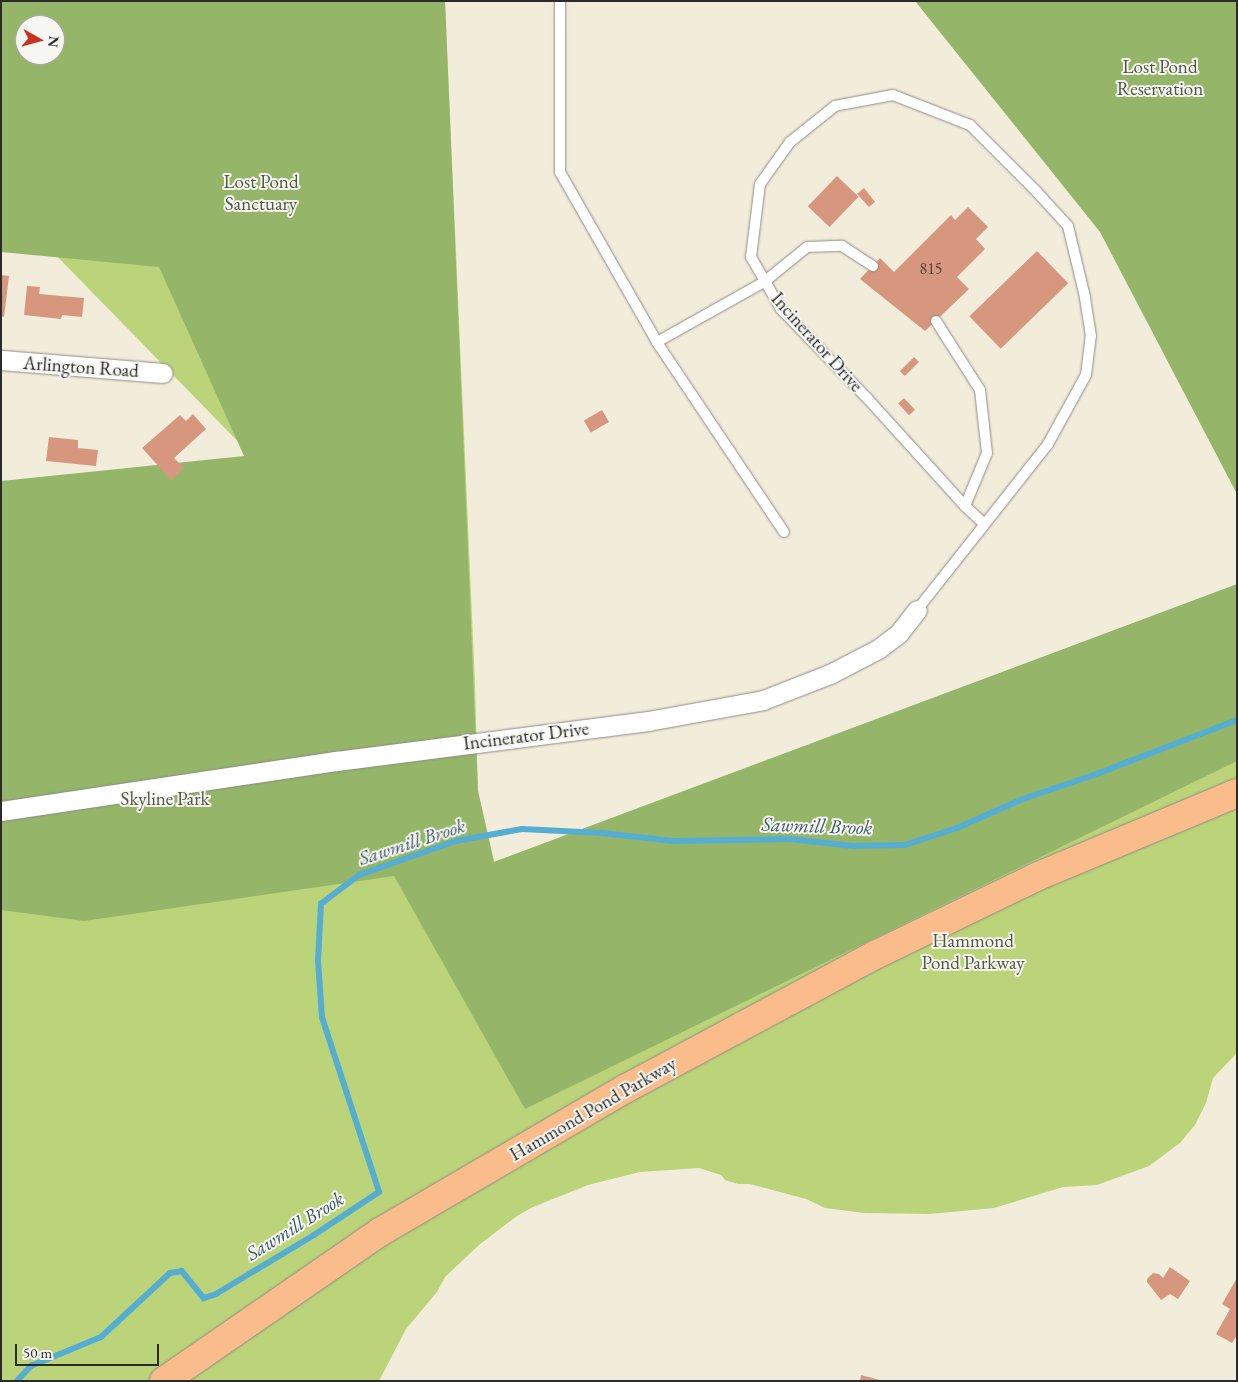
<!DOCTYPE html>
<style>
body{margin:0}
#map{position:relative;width:1238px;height:1382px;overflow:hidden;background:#f2ecdb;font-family:"EB Garamond",serif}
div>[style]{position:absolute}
.green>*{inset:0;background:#bcd479}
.forest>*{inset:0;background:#95b669}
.stream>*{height:5.5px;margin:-2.75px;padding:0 2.75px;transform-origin:2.75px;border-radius:2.75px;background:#55add2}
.building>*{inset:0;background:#d7977e;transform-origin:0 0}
.roads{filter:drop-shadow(0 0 1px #8e8c83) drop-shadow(0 0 1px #8e8c83)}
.lane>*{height:10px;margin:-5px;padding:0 5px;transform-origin:5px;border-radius:5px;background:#fff}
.street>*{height:19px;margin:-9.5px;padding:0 9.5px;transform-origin:9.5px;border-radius:9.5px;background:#fff}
.primary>*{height:28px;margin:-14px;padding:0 14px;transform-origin:14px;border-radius:14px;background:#f9bc8a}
span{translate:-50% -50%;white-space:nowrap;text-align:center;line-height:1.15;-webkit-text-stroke:4px #f6f6f2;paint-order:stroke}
.number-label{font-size:16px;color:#564640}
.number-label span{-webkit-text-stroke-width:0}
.park-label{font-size:19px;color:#4f553e}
.street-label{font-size:19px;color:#2b2b2b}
.water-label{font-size:20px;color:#3a5865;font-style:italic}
.frame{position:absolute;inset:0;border:2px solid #2b2b2b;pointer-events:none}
.north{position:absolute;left:15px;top:15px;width:50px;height:50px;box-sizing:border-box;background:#f6f6f2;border:1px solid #a5a5a2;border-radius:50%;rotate:97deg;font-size:14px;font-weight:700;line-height:20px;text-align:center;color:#2b2b2b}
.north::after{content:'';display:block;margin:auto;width:18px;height:22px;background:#c8321e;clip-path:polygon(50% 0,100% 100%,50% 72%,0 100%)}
.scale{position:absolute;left:15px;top:1344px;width:144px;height:22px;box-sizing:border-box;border:2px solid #2b2b2b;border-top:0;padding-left:6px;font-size:15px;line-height:18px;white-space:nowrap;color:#2b2b2b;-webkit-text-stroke:4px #f6f6f2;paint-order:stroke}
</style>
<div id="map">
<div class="green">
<i style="clip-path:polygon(evenodd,1px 1px,445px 1px,475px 684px,478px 791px,494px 862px,1237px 585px,1237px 1053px,1213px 1078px,1206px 1103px,1195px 1125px,1180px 1143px,1149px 1166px,1097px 1185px,1063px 1187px,994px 1208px,930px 1214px,864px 1213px,825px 1208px,806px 1199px,750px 1184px,738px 1184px,725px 1180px,721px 1175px,699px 1168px,640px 1172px,588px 1185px,533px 1207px,517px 1216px,479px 1245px,445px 1277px,437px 1292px,406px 1329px,379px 1381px,1px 1381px,1px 567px,474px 683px,1px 199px,1px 1px,25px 25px,55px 25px,55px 55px,25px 55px,25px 25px)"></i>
</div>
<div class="forest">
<i style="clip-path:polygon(evenodd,1px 1px,445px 1px,478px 791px,494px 862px,1237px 584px,1237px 761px,525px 1109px,394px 876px,84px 921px,1px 910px,1px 481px,244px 456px,159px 267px,1px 252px,1px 1px,25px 25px,55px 25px,55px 55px,25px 55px,25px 25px)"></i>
<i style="clip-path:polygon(915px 1px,1237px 1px,1237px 494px,1100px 232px)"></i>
</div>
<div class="stream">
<i style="left:17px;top:1381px;width:21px;rotate:-47deg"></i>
<i style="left:31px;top:1366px;width:76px;rotate:-22.5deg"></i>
<i style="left:101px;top:1337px;width:94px;rotate:-42.8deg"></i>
<i style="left:170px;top:1273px;width:12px;rotate:-9deg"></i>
<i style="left:182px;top:1271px;width:35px;rotate:51deg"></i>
<i style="left:204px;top:1298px;width:13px;rotate:-18deg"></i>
<i style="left:216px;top:1294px;width:114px;rotate:-31deg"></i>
<i style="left:314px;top:1235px;width:78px;rotate:-33.5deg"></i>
<i style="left:379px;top:1192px;width:183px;rotate:-108.1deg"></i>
<i style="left:322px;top:1018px;width:57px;rotate:-94deg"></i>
<i style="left:318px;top:961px;width:57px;rotate:-87deg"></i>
<i style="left:321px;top:904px;width:48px;rotate:-37.3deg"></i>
<i style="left:359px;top:875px;width:103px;rotate:-19.3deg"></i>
<i style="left:456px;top:841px;width:67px;rotate:-10.3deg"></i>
<i style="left:522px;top:829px;width:80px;rotate:2.9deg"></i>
<i style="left:602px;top:833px;width:71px;rotate:6.4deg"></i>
<i style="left:673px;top:841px;width:117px;rotate:-1deg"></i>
<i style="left:790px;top:839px;width:63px;rotate:6.3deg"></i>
<i style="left:853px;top:846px;width:52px;rotate:-1.1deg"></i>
<i style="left:905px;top:845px;width:55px;rotate:-18.1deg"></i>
<i style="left:957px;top:828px;width:72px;rotate:-23.7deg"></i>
<i style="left:1023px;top:799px;width:75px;rotate:-18.7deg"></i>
<i style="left:1094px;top:775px;width:153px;rotate:-21deg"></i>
</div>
<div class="building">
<i style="left:837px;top:176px;width:30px;height:42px;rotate:44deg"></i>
<i style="clip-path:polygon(864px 188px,875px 202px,869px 207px,857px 194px)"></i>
<i style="clip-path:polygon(968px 207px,988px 227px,976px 239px,985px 249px,957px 277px,969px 289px,925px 331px,860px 279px,880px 258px,894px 272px,951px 215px,955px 220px)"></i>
<i style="left:1037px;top:251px;width:45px;height:94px;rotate:46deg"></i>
<i style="clip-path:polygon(1px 275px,9px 276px,4px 317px,1px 316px)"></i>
<i style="clip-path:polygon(27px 286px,40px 287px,39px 294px,84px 298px,82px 317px,62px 315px,61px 319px,24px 315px)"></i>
<i style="left:914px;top:357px;width:7px;height:20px;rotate:45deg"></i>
<i style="left:904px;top:398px;width:16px;height:8px;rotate:47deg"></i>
<i style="left:602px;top:410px;width:14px;height:21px;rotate:60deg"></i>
<i style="clip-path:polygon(193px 414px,206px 429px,174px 458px,184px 468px,171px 480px,142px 448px,180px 415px,186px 421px)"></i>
<i style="clip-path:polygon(49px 437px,78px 440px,78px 448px,98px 450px,96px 466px,46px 461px)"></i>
<i style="clip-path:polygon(1170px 1267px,1190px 1281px,1178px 1299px,1170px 1294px,1161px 1300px,1147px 1282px,1147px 1279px,1153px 1273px,1159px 1274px,1163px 1278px)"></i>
<i style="clip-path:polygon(1237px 1278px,1237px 1335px,1232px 1343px,1216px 1334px,1230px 1309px,1222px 1304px)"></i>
<i style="clip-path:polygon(861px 1375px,880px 1380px,880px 1381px,860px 1381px)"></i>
</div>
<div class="roads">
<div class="lane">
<i style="left:560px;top:1px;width:171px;rotate:90deg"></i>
<i style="left:560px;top:172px;width:196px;rotate:60.3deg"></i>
<i style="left:936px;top:321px;width:82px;rotate:57.5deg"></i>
<i style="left:980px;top:390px;width:63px;rotate:83.7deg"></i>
<i style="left:987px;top:453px;width:57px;rotate:112.5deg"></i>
<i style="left:784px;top:532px;width:229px;rotate:-123.8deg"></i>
<i style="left:657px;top:342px;width:123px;rotate:-29.3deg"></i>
<i style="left:764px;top:282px;width:55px;rotate:-39.1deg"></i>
<i style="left:807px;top:247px;width:35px;rotate:-2deg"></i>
<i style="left:842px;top:246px;width:37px;rotate:33deg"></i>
<i style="left:917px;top:610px;width:211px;rotate:-51.7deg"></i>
<i style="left:1048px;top:444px;width:79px;rotate:-61.2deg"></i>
<i style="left:1086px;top:375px;width:39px;rotate:-83deg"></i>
<i style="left:1091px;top:336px;width:39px;rotate:-99deg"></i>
<i style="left:1085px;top:297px;width:73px;rotate:-103.5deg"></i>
<i style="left:1068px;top:226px;width:46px;rotate:-132.4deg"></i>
<i style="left:1037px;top:192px;width:95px;rotate:-135deg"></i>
<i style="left:970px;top:125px;width:83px;rotate:-158.7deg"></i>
<i style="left:893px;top:95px;width:59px;rotate:169.3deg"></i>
<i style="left:835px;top:106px;width:58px;rotate:141.3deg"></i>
<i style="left:790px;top:142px;width:52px;rotate:125.5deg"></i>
<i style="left:760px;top:184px;width:74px;rotate:97deg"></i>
<i style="left:751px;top:257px;width:60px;rotate:60deg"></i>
<i style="left:781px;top:309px;width:124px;rotate:46deg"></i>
<i style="left:867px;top:398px;width:146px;rotate:47.8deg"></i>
<i style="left:965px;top:506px;width:26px;rotate:43deg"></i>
</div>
<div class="street">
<i style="left:1px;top:360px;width:162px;rotate:4.6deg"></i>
<i style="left:1px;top:811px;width:339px;rotate:-8.5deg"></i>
<i style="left:336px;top:761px;width:315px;rotate:-7.3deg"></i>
<i style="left:648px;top:721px;width:117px;rotate:-10.3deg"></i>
<i style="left:763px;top:700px;width:72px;rotate:-21.2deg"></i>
<i style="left:830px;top:674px;width:54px;rotate:-27.5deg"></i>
<i style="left:878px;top:649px;width:26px;rotate:-37deg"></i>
<i style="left:899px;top:633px;width:29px;rotate:-52deg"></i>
</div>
<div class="primary">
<i style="left:164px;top:1381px;width:262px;rotate:-34.6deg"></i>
<i style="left:380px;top:1232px;width:284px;rotate:-30.3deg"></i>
<i style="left:625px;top:1089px;width:284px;rotate:-28.2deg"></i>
<i style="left:875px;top:955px;width:179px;rotate:-25.8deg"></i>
<i style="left:1036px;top:877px;width:218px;rotate:-22.7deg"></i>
</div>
</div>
<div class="number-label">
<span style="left:931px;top:269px">815</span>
</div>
<div class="park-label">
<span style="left:1160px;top:78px">Lost Pond<br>Reservation</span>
<span style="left:261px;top:193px">Lost Pond<br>Sanctuary</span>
<span style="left:165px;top:799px">Skyline Park</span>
<span style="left:973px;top:952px">Hammond<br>Pond Parkway</span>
</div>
<div class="street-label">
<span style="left:817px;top:342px;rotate:48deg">Incinerator Drive</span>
<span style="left:81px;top:367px;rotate:4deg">Arlington Road</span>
<span style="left:526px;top:736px;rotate:-7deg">Incinerator Drive</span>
<span style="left:593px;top:1109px;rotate:-30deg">Hammond Pond Parkway</span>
</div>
<div class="water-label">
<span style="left:817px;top:826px;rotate:2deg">Sawmill Brook</span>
<span style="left:412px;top:842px;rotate:-18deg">Sawmill Brook</span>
<span style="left:295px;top:1226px;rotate:-32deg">Sawmill Brook</span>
</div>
<div class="frame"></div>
<div class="north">N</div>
<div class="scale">50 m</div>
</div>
